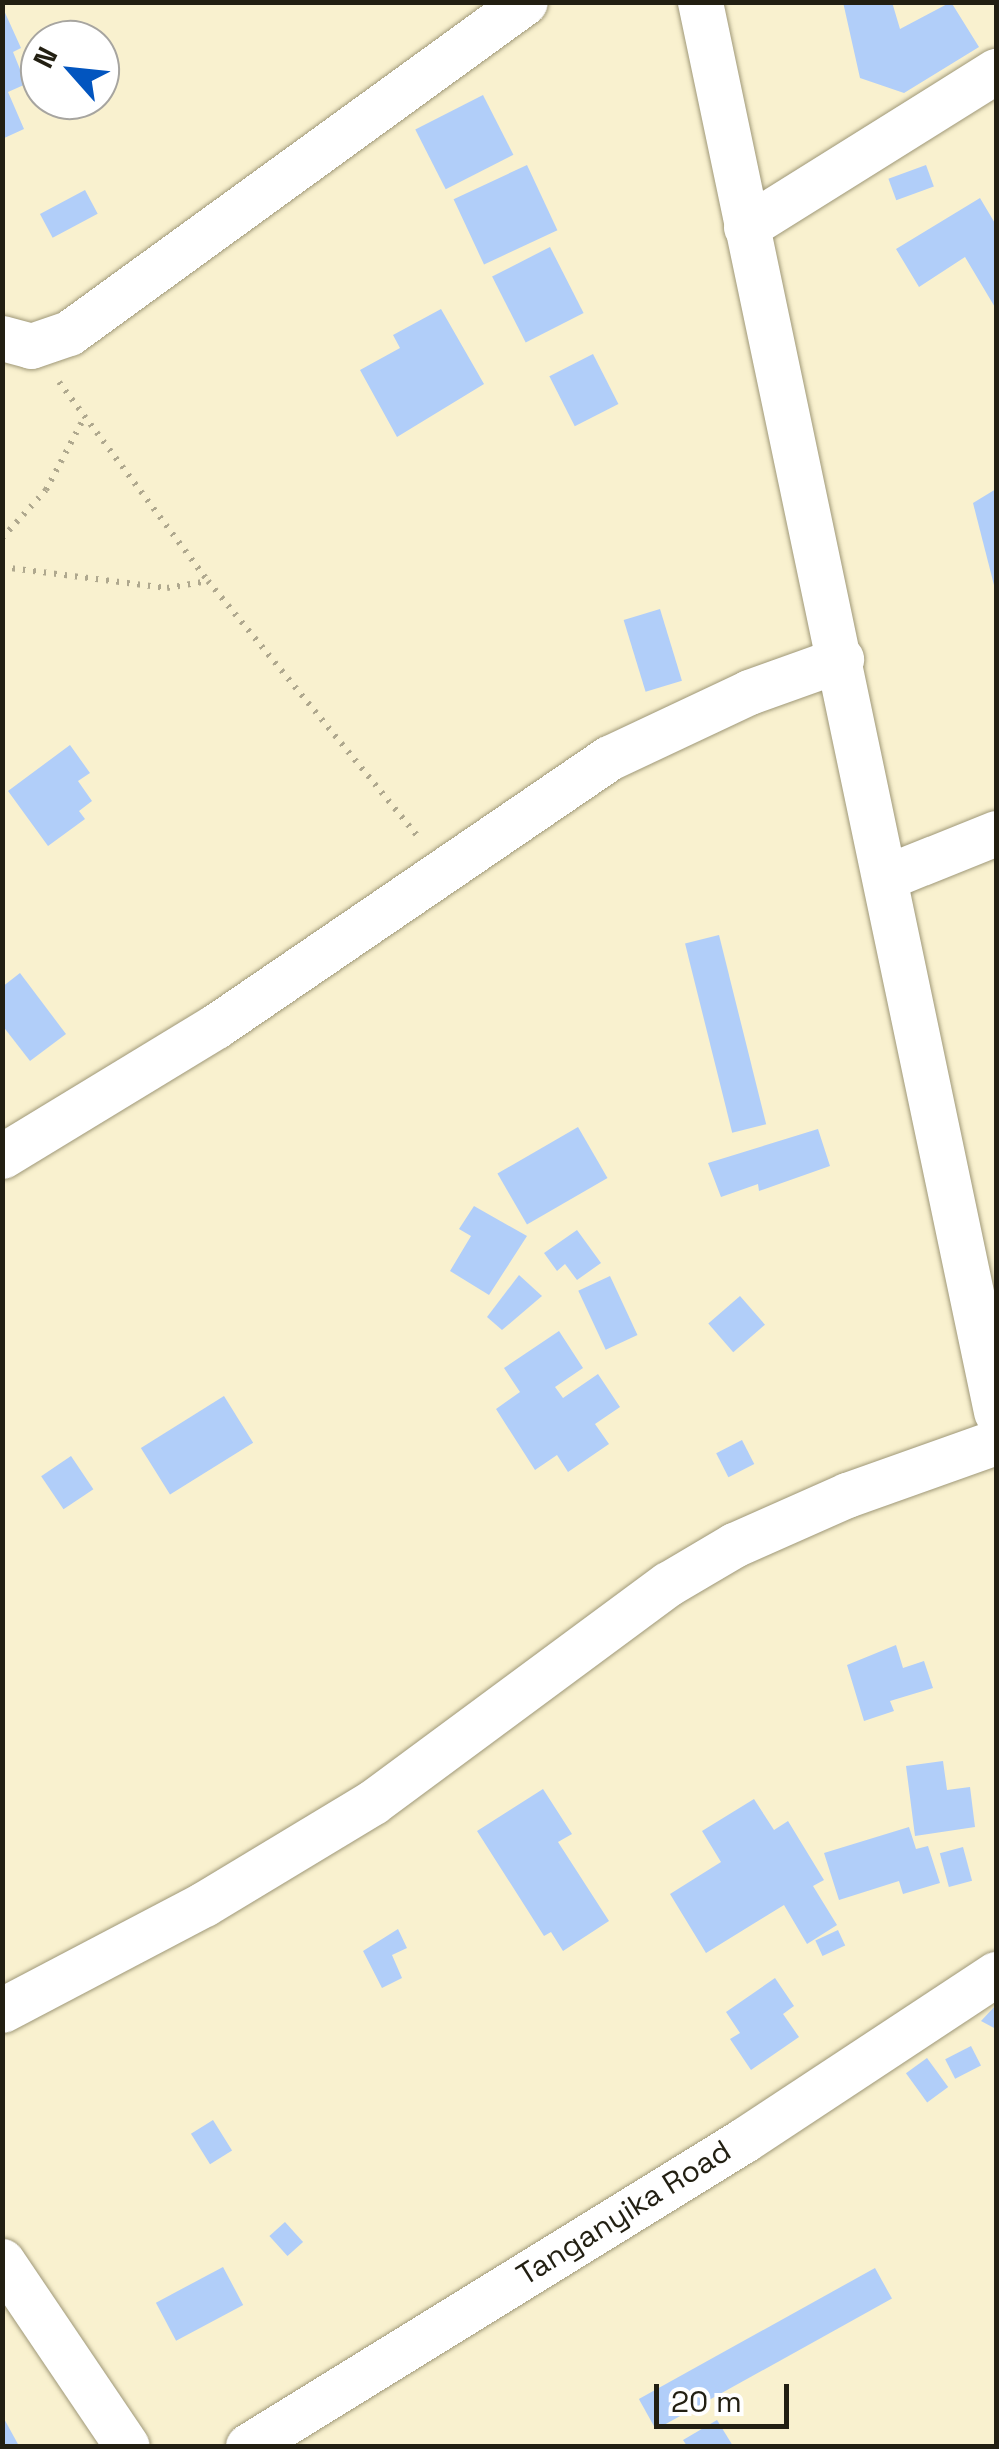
<!DOCTYPE html>
<style>
body{margin:0}
#map{position:relative;width:999px;height:2449px;overflow:hidden;background:#f9f1cf;font-family:"Space Grotesk",sans-serif}
div>[style]{position:absolute}
.building>*{inset:0;background:#b1cef9;transform-origin:0 0}
.path>*{height:6px;margin-top:-3px;transform-origin:0;background:repeating-linear-gradient(90deg,#afa88e 0 2.5px,transparent 0 10.5px)}
.roads{filter:drop-shadow(0 0 2px #9f9878) drop-shadow(0 0 2px #9f9878)}
.street>*{height:45px;margin:-22.5px;padding:0 22.5px;transform-origin:22.5px;border-radius:22.5px;background:#fff}
span{translate:-50% -50%;white-space:nowrap;text-align:center;line-height:1.15;-webkit-text-stroke:9px #fff;paint-order:stroke}
.street-label{font-size:30px;color:#221f12}
.frame{position:absolute;inset:0;border:5px solid #221f12;pointer-events:none}
.north{position:absolute;left:20px;top:20px;width:100px;height:100px;box-sizing:border-box;background:#fff;border:2px solid #a7a5a0;border-radius:50%;rotate:297deg;font-size:28px;font-weight:700;line-height:40px;text-align:center;color:#221f12}
.north::after{content:'';display:block;margin:auto;width:35px;height:45px;background:#0255bf;clip-path:polygon(50% 0,100% 100%,50% 72%,0 100%)}
.scale{position:absolute;left:654px;top:2384px;width:135px;height:45px;box-sizing:border-box;border:5px solid #221f12;border-top:0;padding-left:12px;font-size:30px;line-height:35px;white-space:nowrap;color:#221f12;-webkit-text-stroke:8px #fff;paint-order:stroke}
</style>
<div id="map">
<div class="building">
<i style="clip-path:polygon(843px 2px,892px 2px,900px 29px,951px 2px,979px 47px,904px 93px,860px 78px)"></i>
<i style="clip-path:polygon(2px 6px,21px 48px,13px 52px,26px 84px,8px 92px,24px 129px,2px 139px)"></i>
<i style="left:483px;top:95px;width:67px;height:76px;rotate:63deg"></i>
<i style="left:527px;top:165px;width:72px;height:81px;rotate:65deg"></i>
<i style="left:926px;top:165px;width:23px;height:40px;rotate:70deg"></i>
<i style="left:85px;top:190px;width:27px;height:51px;rotate:62deg"></i>
<i style="clip-path:polygon(980px 198px,996px 225px,996px 309px,965px 257px,919px 287px,896px 249px)"></i>
<i style="left:550px;top:247px;width:74px;height:65px;rotate:63deg"></i>
<i style="clip-path:polygon(441px 309px,484px 384px,397px 437px,360px 370px,400px 348px,393px 335px)"></i>
<i style="left:593px;top:354px;width:56px;height:49px;rotate:63deg"></i>
<i style="clip-path:polygon(996px 489px,996px 589px,995px 589px,973px 503px)"></i>
<i style="left:660px;top:609px;width:75px;height:38px;rotate:73deg"></i>
<i style="clip-path:polygon(70px 745px,90px 773px,78px 781px,92px 801px,79px 811px,85px 819px,48px 846px,8px 791px)"></i>
<i style="left:719px;top:935px;width:195px;height:35px;rotate:76deg"></i>
<i style="clip-path:polygon(20px 973px,66px 1034px,30px 1061px,2px 1025px,2px 987px)"></i>
<i style="left:578px;top:1127px;width:59px;height:93px;rotate:60deg"></i>
<i style="clip-path:polygon(818px 1129px,830px 1166px,759px 1191px,758px 1184px,721px 1197px,708px 1163px)"></i>
<i style="clip-path:polygon(474px 1206px,527px 1236px,489px 1295px,450px 1271px,471px 1236px,459px 1229px)"></i>
<i style="clip-path:polygon(577px 1230px,601px 1263px,577px 1280px,565px 1264px,557px 1271px,544px 1253px)"></i>
<i style="clip-path:polygon(519px 1275px,542px 1296px,502px 1330px,487px 1317px)"></i>
<i style="left:610px;top:1276px;width:65px;height:35px;rotate:65deg"></i>
<i style="left:740px;top:1296px;width:38px;height:42px;rotate:49deg"></i>
<i style="clip-path:polygon(559px 1331px,583px 1368px,555px 1387px,563px 1398px,598px 1374px,620px 1407px,595px 1424px,609px 1444px,568px 1472px,557px 1455px,535px 1470px,496px 1409px,520px 1392px,504px 1368px)"></i>
<i style="left:224px;top:1396px;width:55px;height:98px;rotate:58deg"></i>
<i style="left:742px;top:1440px;width:27px;height:29px;rotate:63deg"></i>
<i style="left:71px;top:1456px;width:40px;height:36px;rotate:56deg"></i>
<i style="clip-path:polygon(896px 1645px,903px 1668px,924px 1661px,933px 1688px,890px 1701px,894px 1711px,864px 1721px,847px 1665px)"></i>
<i style="clip-path:polygon(943px 1761px,947px 1790px,970px 1787px,975px 1827px,915px 1836px,906px 1766px)"></i>
<i style="clip-path:polygon(543px 1789px,572px 1834px,558px 1842px,609px 1921px,563px 1951px,551px 1932px,544px 1936px,477px 1831px)"></i>
<i style="clip-path:polygon(754px 1799px,774px 1830px,788px 1821px,824px 1880px,813px 1886px,837px 1925px,807px 1944px,784px 1905px,706px 1953px,670px 1894px,721px 1862px,702px 1831px)"></i>
<i style="clip-path:polygon(909px 1827px,916px 1849px,928px 1846px,940px 1883px,903px 1894px,899px 1881px,839px 1900px,824px 1853px)"></i>
<i style="left:963px;top:1847px;width:35px;height:24px;rotate:75deg"></i>
<i style="clip-path:polygon(398px 1929px,407px 1948px,392px 1955px,402px 1978px,382px 1988px,363px 1951px)"></i>
<i style="left:838px;top:1930px;width:17px;height:25px;rotate:65deg"></i>
<i style="clip-path:polygon(775px 1978px,794px 2006px,783px 2014px,799px 2037px,751px 2070px,730px 2039px,740px 2033px,726px 2012px)"></i>
<i style="clip-path:polygon(996px 2005px,996px 2029px,981px 2021px)"></i>
<i style="left:971px;top:2046px;width:22px;height:29px;rotate:63deg"></i>
<i style="left:927px;top:2058px;width:36px;height:26px;rotate:54deg"></i>
<i style="left:213px;top:2120px;width:36px;height:26px;rotate:58deg"></i>
<i style="left:285px;top:2222px;width:27px;height:21px;rotate:48deg"></i>
<i style="left:223px;top:2267px;width:43px;height:76px;rotate:62deg"></i>
<i style="left:875px;top:2268px;width:35px;height:270px;rotate:61deg"></i>
<i style="clip-path:polygon(2px 2415px,19px 2446px,2px 2446px)"></i>
<i style="clip-path:polygon(717px 2420px,733px 2446px,687px 2446px,683px 2440px)"></i>
</div>
<div class="path">
<i style="left:59px;top:382px;width:249px;rotate:53.2deg"></i>
<i style="left:208px;top:581px;width:329px;rotate:50.6deg"></i>
<i style="left:2px;top:538px;width:65px;rotate:-47.5deg"></i>
<i style="left:46px;top:490px;width:84px;rotate:-62.2deg"></i>
<i style="left:2px;top:567px;width:166px;rotate:7.3deg"></i>
<i style="left:167px;top:588px;width:42px;rotate:-9.7deg"></i>
</div>
<div class="roads">
<div class="street">
<i style="left:700px;top:2px;width:1441px;rotate:78.14deg"></i>
<i style="left:746px;top:227px;width:295px;rotate:-32deg"></i>
<i style="left:2px;top:338px;width:30px;rotate:15deg"></i>
<i style="left:31px;top:346px;width:40px;rotate:-18.9deg"></i>
<i style="left:69px;top:333px;width:563px;rotate:-35.98deg"></i>
<i style="left:889px;top:876px;width:115px;rotate:-21.9deg"></i>
<i style="left:2px;top:1156px;width:250px;rotate:-31.3deg"></i>
<i style="left:216px;top:1026px;width:476px;rotate:-34.3deg"></i>
<i style="left:609px;top:758px;width:155px;rotate:-25.2deg"></i>
<i style="left:749px;top:692px;width:98px;rotate:-19.7deg"></i>
<i style="left:2px;top:2010px;width:228px;rotate:-27.7deg"></i>
<i style="left:204px;top:1904px;width:197px;rotate:-31.1deg"></i>
<i style="left:373px;top:1802px;width:367px;rotate:-36.5deg"></i>
<i style="left:668px;top:1584px;width:77px;rotate:-30.6deg"></i>
<i style="left:734px;top:1545px;width:124px;rotate:-23.9deg"></i>
<i style="left:847px;top:1495px;width:158px;rotate:-19.6deg"></i>
<i style="left:2px;top:2261px;width:223px;rotate:56deg"></i>
<i style="left:248px;top:2446px;width:583px;rotate:-31.67deg"></i>
<i style="left:744px;top:2140px;width:302px;rotate:-33.4deg"></i>
</div>
</div>
<div class="street-label">
<span style="left:624px;top:2213px;rotate:-32deg">Tanganyika Road</span>
</div>
<div class="frame"></div>
<div class="north">N</div>
<div class="scale">20 m</div>
</div>
